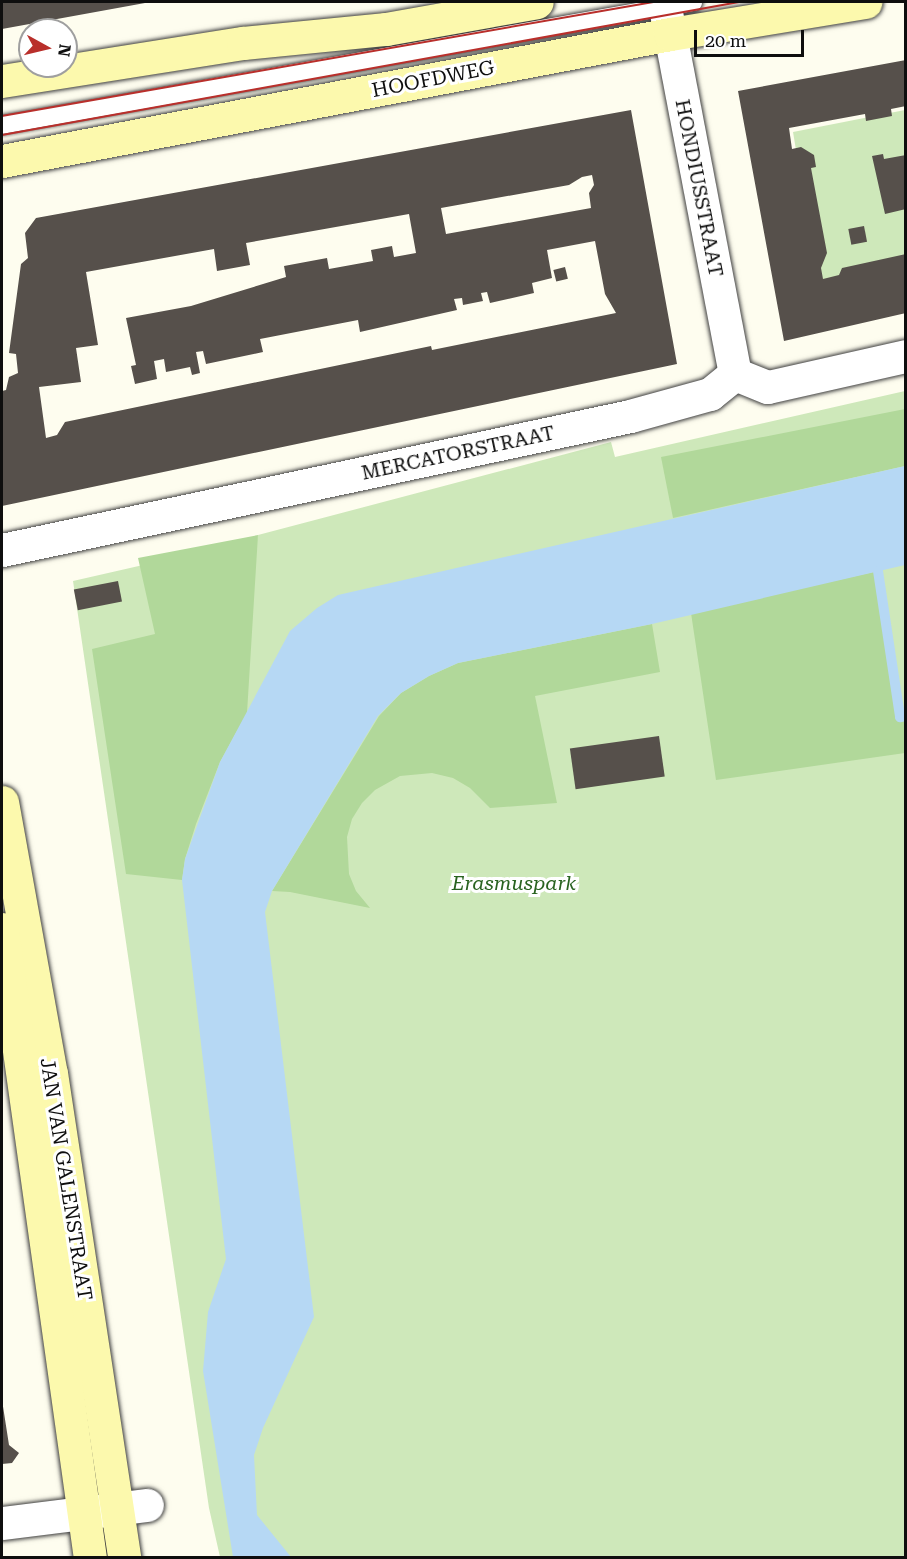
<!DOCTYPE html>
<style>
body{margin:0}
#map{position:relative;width:907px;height:1559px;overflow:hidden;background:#fefdef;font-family:"Roboto Serif",serif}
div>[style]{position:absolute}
.green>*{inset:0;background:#cee8ba}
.forest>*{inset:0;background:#b1d89a}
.water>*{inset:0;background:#b6d8f4}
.stream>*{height:10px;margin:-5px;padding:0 5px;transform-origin:5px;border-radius:5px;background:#b6d8f4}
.building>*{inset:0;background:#56504b;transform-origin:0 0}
.roads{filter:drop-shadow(0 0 2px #414141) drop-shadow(0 0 2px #414141)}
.lane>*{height:18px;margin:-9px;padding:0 9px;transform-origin:9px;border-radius:9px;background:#fff}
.street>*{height:33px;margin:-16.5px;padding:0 16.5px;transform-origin:16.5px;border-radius:16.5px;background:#fff}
.secondary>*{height:33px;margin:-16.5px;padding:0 16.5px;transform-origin:16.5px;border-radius:16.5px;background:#fcf9ad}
.tram>*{height:1.5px;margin:-0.75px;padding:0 0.75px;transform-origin:0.75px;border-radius:0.75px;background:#b92f2b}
span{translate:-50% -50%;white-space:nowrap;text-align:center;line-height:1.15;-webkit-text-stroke:6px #fff;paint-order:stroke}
.street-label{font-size:20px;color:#0e0e0e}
.park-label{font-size:20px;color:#296320;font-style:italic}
.frame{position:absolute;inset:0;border:3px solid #0e0e0e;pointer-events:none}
.north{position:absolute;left:18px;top:18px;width:60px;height:60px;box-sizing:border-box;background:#fff;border:2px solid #9f9f9f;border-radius:50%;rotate:98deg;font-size:16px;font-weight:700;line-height:24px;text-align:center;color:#0e0e0e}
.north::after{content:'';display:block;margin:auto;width:21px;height:27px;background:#b92f2b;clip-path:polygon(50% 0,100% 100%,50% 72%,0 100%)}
.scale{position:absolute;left:694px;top:30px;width:110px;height:27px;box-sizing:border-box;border:3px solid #0e0e0e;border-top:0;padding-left:8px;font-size:18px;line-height:21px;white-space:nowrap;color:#0e0e0e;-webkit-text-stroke:4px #fff;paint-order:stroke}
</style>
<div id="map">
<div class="green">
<i style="clip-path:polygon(905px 110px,905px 262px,818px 282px,793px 132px)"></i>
<i style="clip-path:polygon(905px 391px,905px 1557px,220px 1557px,209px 1508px,73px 581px,257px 539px,258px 535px,611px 442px,615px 457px)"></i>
</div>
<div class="forest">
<i style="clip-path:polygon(905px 409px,905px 466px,673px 518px,661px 457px)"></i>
<i style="clip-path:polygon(258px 535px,247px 713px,220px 762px,196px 824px,185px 859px,182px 880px,126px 874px,92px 649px,155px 634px,138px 558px)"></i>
<i style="clip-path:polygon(878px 571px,900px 716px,905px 716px,905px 753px,716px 780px,691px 613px)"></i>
<i style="clip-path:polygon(652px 624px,660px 672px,535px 696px,557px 803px,490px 808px,470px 788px,453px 778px,432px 773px,400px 776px,375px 790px,362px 803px,352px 819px,347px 837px,349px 874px,356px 891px,370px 908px,290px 892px,272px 891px,379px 716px,401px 693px,429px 676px,458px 663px)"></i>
</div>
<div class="water">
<i style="clip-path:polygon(905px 466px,905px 565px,652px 624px,458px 663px,429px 676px,401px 693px,378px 716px,272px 891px,265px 912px,314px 1317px,263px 1428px,254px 1455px,257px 1515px,291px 1557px,233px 1557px,203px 1371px,208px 1312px,226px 1259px,182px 880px,185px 859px,220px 762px,290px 631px,317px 608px,338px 595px)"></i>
</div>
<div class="stream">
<i style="left:878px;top:571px;width:148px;rotate:81.4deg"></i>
<i style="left:900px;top:717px;width:6px;rotate:-9deg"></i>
</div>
<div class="building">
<i style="clip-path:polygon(2px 2px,145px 2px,145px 3px,2px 29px)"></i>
<i style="clip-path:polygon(906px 60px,906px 106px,891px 109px,892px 116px,866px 121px,865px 114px,789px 128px,792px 149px,801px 147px,814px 155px,816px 167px,811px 168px,827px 253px,821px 268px,823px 279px,839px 275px,842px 268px,906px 254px,906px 313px,784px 341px,738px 91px)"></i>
<i style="clip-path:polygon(evenodd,631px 110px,677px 364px,2px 506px,2px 391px,6px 390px,9px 377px,18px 373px,16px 354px,9px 353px,21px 264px,28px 258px,25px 233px,36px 218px,631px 110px,592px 175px,594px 185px,589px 193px,591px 208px,446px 234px,441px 208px,569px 185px,582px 177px,592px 175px,631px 110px,409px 214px,416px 253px,394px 257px,392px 246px,371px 250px,373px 261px,329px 269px,327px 258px,284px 266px,286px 277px,191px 306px,126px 318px,136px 365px,131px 366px,135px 384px,157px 379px,154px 361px,164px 359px,166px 372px,190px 367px,192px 375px,200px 373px,196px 352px,203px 351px,206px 364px,263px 352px,260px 339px,358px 320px,360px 332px,457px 310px,454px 299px,462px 298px,463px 305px,483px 301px,481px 293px,487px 292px,490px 303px,534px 293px,532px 283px,552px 278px,547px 250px,595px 241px,605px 294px,616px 313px,432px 350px,431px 346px,65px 422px,57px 435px,46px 438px,39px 387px,81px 382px,76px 348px,98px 345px,86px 272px,214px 249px,217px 271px,250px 265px,246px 243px,409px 214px)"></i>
<i style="clip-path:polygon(883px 154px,884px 159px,906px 155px,906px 209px,885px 214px,872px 156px)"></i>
<i style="left:864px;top:226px;width:16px;height:16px;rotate:79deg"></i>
<i style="left:565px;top:267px;width:12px;height:12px;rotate:76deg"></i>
<i style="left:118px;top:581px;width:21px;height:45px;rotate:79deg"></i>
<i style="left:659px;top:736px;width:41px;height:90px;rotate:82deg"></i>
<i style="clip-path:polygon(2px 1400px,9px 1445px,19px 1453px,12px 1463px,2px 1464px)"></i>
</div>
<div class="roads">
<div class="lane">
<i style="left:2px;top:125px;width:702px;rotate:-10.09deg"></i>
</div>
<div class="street">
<i style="left:664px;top:2px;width:379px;rotate:79.2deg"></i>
<i style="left:735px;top:374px;width:35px;rotate:22deg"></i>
<i style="left:768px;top:387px;width:141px;rotate:-12.7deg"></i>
<i style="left:2px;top:550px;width:642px;rotate:-12.04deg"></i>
<i style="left:630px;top:416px;width:83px;rotate:-15.4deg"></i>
<i style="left:710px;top:394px;width:32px;rotate:-39deg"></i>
<i style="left:2px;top:1523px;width:146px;rotate:-7.1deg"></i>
</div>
<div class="secondary">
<i style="left:2px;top:81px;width:244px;rotate:-9deg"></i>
<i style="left:243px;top:43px;width:144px;rotate:-5.6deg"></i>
<i style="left:386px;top:29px;width:153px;rotate:-10.1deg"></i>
<i style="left:2px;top:161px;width:680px;rotate:-10.76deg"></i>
<i style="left:670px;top:34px;width:198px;rotate:-9.3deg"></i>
<i style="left:2px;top:802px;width:275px;rotate:79.8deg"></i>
<i style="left:51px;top:1073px;width:490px;rotate:81.4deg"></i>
<i style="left:2px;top:929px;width:635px;rotate:82.04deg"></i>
</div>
</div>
<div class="tram">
<i style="left:2px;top:116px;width:661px;rotate:-9.93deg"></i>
<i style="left:2px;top:135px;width:750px;rotate:-10.22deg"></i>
</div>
<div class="street-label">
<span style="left:433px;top:79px;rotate:-11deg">HOOFDWEG</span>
<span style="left:699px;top:188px;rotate:79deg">HONDIUSSTRAAT</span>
<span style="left:458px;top:453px;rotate:-12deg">MERCATORSTRAAT</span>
<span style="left:66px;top:1179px;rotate:81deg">JAN VAN GALENSTRAAT</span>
</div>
<div class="park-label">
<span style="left:514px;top:883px">Erasmuspark</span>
</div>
<div class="frame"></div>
<div class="north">N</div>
<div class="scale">20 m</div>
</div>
